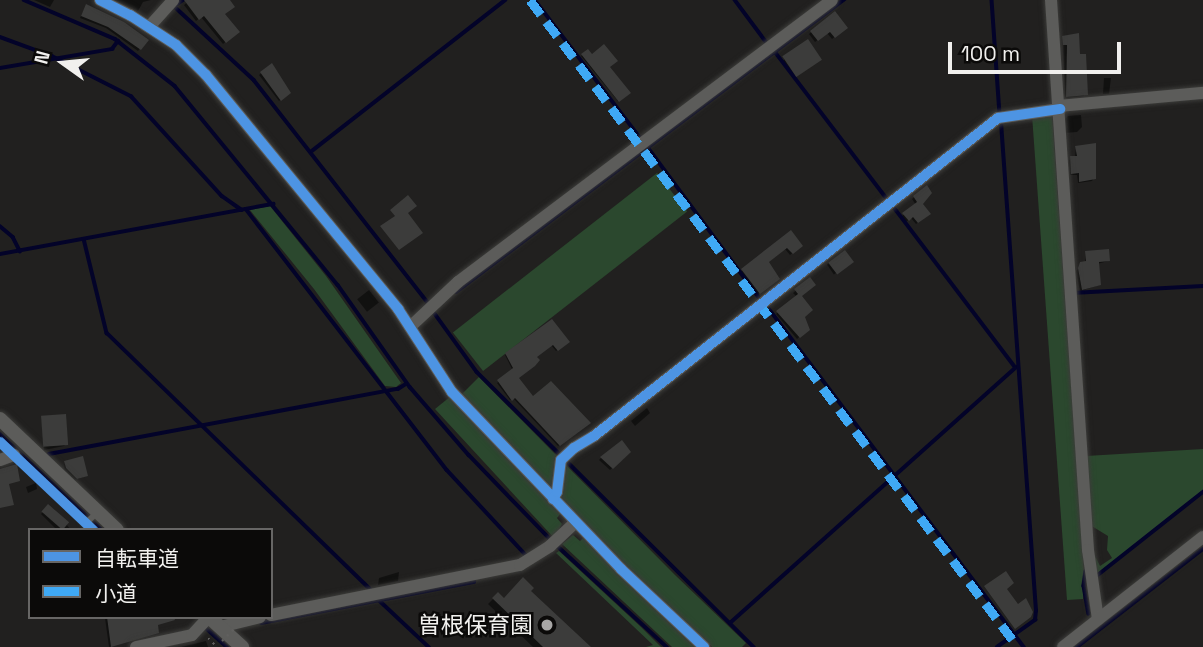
<!DOCTYPE html>
<meta charset="utf-8">
<style>
body{margin:0}
#map{position:relative;width:1203px;height:647px;overflow:hidden;background:#21201f;font-family:"Space Grotesk","Noto Sans JP",sans-serif}
div>[style]{position:absolute}
.green>*{inset:0;background:#2b482e;transform-origin:0 0}
.shadow>*{inset:0;background:#0007;transform-origin:0 0}
.stream>*{height:3.5px;margin:-1.75px;padding:0 1.75px;transform-origin:1.75px;border-radius:1.75px;background:#030329}
.building>*{inset:0;background:#3c3c3b;transform-origin:0 0}
.path>*{height:2px;margin-top:-1px;transform-origin:0;background:repeating-linear-gradient(90deg,#61605f 0 2px,transparent 0 7px)}
.roads{filter:drop-shadow(0 0 2px #3c3c3a) drop-shadow(0 0 2px #3c3c3a)}
.service>*{height:6px;margin:-3px;padding:0 3px;transform-origin:3px;border-radius:3px;background:#5c5c5a}
.minor>*{height:12px;margin:-6px;padding:0 6px;transform-origin:6px;border-radius:6px;background:#5c5c5a}
.tertiary>*{height:14px;margin:-7px;padding:0 7px;transform-origin:7px;border-radius:7px;background:#5c5c5a}
.path-bridge>*{height:2px;margin-top:-1px;transform-origin:0;background:repeating-linear-gradient(90deg,#61605f 0 2px,transparent 0 7px)}
.quiet>*{height:9px;margin-top:-4.5px;transform-origin:0;background:repeating-linear-gradient(90deg,#3fa9f5 0 18px,transparent 0 27px)}
.cycleway>*{height:10px;margin:-5px;padding:0 5px;transform-origin:5px;border-radius:5px;background:#4d94e3}
.dots>*{width:19px;height:19px;translate:-50% -50%;box-sizing:border-box;border:4px solid #0b0a09;border-radius:50%}
span{translate:-50% -50%;white-space:nowrap;text-align:center;line-height:1.15;-webkit-text-stroke:5px #0b0a09;paint-order:stroke}
.poi-label{font-size:23px;color:#f1f0ee}
.right{translate:-100% -50%;text-align:right}
.legend{position:absolute;left:28px;top:528px;width:245px;height:91px;box-sizing:border-box;background:#0b0a09;border:2px solid #676665;margin:0;padding:9px 12px;list-style:none;font-size:21px;color:#f1f0ee}
.legend li{display:flex;align-items:center;gap:14px;height:35px}
.legend b{width:35px;border:2px solid #676665}
.north{position:absolute;left:28px;top:28px;width:70px;height:70px;-webkit-text-stroke:5px #0b0a09;paint-order:stroke;rotate:285deg;font-size:19px;font-weight:700;line-height:28px;text-align:center;color:#f1f0ee}
.north::after{content:'';display:block;margin:auto;width:24px;height:32px;background:#f1f0ee;clip-path:polygon(50% 0,100% 100%,50% 72%,0 100%)}
.scale{position:absolute;left:948px;top:42px;width:173px;height:32px;box-sizing:border-box;border:4px solid #f1f0ee;border-top:0;padding-left:9px;font-size:21px;line-height:24px;white-space:nowrap;color:#f1f0ee;-webkit-text-stroke:5px #0b0a09;paint-order:stroke}
</style>
<div id="map">
<div class="green">
<i style="clip-path:polygon(1052px 113px,1084px 571px,1083px 599px,1067px 600px,1032px 115px)"></i>
<i style="left:657px;top:173px;width:49px;height:259px;rotate:52deg"></i>
<i style="clip-path:polygon(270px 206px,326px 276px,401px 383px,396px 387px,385px 386px,314px 289px,250px 210px)"></i>
<i style="clip-path:polygon(479px 377px,558px 457px,553px 489px,549px 488px,461px 395px)"></i>
<i style="clip-path:polygon(451px 396px,561px 513px,557px 518px,562px 524px,554px 538px,435px 409px)"></i>
<i style="clip-path:polygon(1203px 449px,1203px 490px,1096px 575px,1092px 550px,1100px 566px,1112px 558px,1107px 550px,1108px 536px,1090px 525px,1086px 456px)"></i>
<i style="clip-path:polygon(564px 463px,675px 575px,746px 643px,742px 647px,712px 647px,569px 511px,562px 503px,560px 493px)"></i>
<i style="clip-path:polygon(573px 535px,580px 541px,583px 538px,697px 647px,672px 647px,562px 544px)"></i>
<i style="clip-path:polygon(559px 551px,641px 627px,661px 647px,646px 647px,653px 645px,556px 553px)"></i>
</div>
<div class="shadow">
<i style="clip-path:polygon(34px 0,54px 0,50px 7px)"></i>
<i style="clip-path:polygon(115px 0,151px 0,143px 2px,138px 11px)"></i>
<i style="clip-path:polygon(190px 0,228px 0,223px 15px,237px 32px,223px 44px,201px 17px,196px 21px,184px 5px)"></i>
<i style="clip-path:polygon(86px 6px,146px 40px,138px 51px,106px 28px,80px 18px)"></i>
<i style="clip-path:polygon(835px 13px,846px 28px,832px 39px,827px 33px,815px 42px,809px 34px)"></i>
<i style="clip-path:polygon(1063px 38px,1079px 56px,1084px 96px,1065px 98px)"></i>
<i style="clip-path:polygon(587px 52px,608px 67px,628px 92px,618px 101px,581px 56px)"></i>
<i style="clip-path:polygon(785px 58px,817px 61px,795px 77px,783px 61px)"></i>
<i style="clip-path:polygon(271px 66px,289px 93px,279px 101px,259px 75px)"></i>
<i style="clip-path:polygon(1104px 78px,1111px 78px,1109px 94px,1103px 94px)"></i>
<i style="clip-path:polygon(1081px 115px,1082px 127px,1077px 132px,1064px 133px,1063px 121px,1068px 116px)"></i>
<i style="clip-path:polygon(1076px 147px,1094px 178px,1092px 181px,1078px 183px,1077px 175px,1070px 175px,1069px 160px,1075px 158px)"></i>
<i style="clip-path:polygon(926px 188px,921px 204px,927px 216px,916px 224px,911px 218px,906px 222px,902px 216px,916px 205px,912px 199px)"></i>
<i style="clip-path:polygon(790px 232px,801px 246px,790px 255px,785px 249px,767px 262px,777px 279px,757px 295px,740px 272px)"></i>
<i style="left:845px;top:252px;width:12px;height:22px;rotate:55deg"></i>
<i style="clip-path:polygon(1086px 252px,1108px 261px,1097px 264px,1099px 285px,1080px 291px,1076px 271px,1085px 263px)"></i>
<i style="clip-path:polygon(809px 280px,800px 296px,807px 330px,797px 339px,776px 314px,797px 297px,793px 293px)"></i>
<i style="left:369px;top:290px;width:16px;height:15px;rotate:52deg"></i>
<i style="clip-path:polygon(552px 321px,568px 342px,556px 351px,551px 345px,535px 357px,517px 378px,533px 399px,589px 423px,558px 446px,513px 398px,510px 400px,497px 383px,513px 371px,505px 355px)"></i>
<i style="clip-path:polygon(647px 408px,650px 413px,635px 426px,631px 421px)"></i>
<i style="clip-path:polygon(42px 420px,66px 444px,64px 446px,44px 450px)"></i>
<i style="clip-path:polygon(629px 452px,610px 470px,599px 460px,606px 453px)"></i>
<i style="clip-path:polygon(65px 462px,86px 476px,74px 480px,64px 471px)"></i>
<i style="clip-path:polygon(36px 483px,37px 489px,28px 493px,26px 487px)"></i>
<i style="clip-path:polygon(48px 507px,54px 509px,71px 530px,57px 530px,41px 514px)"></i>
<i style="clip-path:polygon(399px 572px,398px 581px,378px 585px,379px 578px)"></i>
<i style="clip-path:polygon(529px 591px,589px 647px,533px 647px,488px 604px,498px 594px,504px 600px)"></i>
<i style="clip-path:polygon(118px 617px,157px 632px,109px 647px,105px 618px)"></i>
<i style="clip-path:polygon(206px 641px,208px 647px,181px 647px)"></i>
</div>
<div class="stream">
<i style="left:24px;top:0;width:99px;rotate:23.2deg"></i>
<i style="left:115px;top:39px;width:76px;rotate:38.1deg"></i>
<i style="left:175px;top:86px;width:257px;rotate:50.7deg"></i>
<i style="left:338px;top:285px;width:125px;rotate:54.8deg"></i>
<i style="left:410px;top:387px;width:90px;rotate:49.1deg"></i>
<i style="left:469px;top:455px;width:117px;rotate:46deg"></i>
<i style="left:550px;top:539px;width:159px;rotate:42.7deg"></i>
<i style="left:535px;top:0;width:176px;rotate:52.6deg"></i>
<i style="left:735px;top:0;width:54px;rotate:53.3deg"></i>
<i style="left:992px;top:0;width:113px;rotate:86deg"></i>
<i style="left:176px;top:5px;width:9px;rotate:-36deg"></i>
<i style="left:174px;top:6px;width:109px;rotate:42.8deg"></i>
<i style="left:254px;top:80px;width:284px;rotate:52deg"></i>
<i style="left:0;top:37px;width:55px;rotate:20.1deg"></i>
<i style="left:52px;top:56px;width:89px;rotate:26.9deg"></i>
<i style="left:131px;top:96px;width:135px;rotate:47.7deg"></i>
<i style="left:222px;top:196px;width:24px;rotate:35deg"></i>
<i style="left:776px;top:53px;width:185px;rotate:52.7deg"></i>
<i style="left:0;top:68px;width:114px;rotate:-9.6deg"></i>
<i style="left:112px;top:49px;width:10px;rotate:-53deg"></i>
<i style="left:647px;top:146px;width:192px;rotate:53.5deg"></i>
<i style="left:312px;top:151px;width:245px;rotate:-38deg"></i>
<i style="left:893px;top:206px;width:202px;rotate:52.8deg"></i>
<i style="left:1015px;top:367px;width:3px"></i>
<i style="left:246px;top:209px;width:329px;rotate:52.4deg"></i>
<i style="left:447px;top:470px;width:117px;rotate:47.1deg"></i>
<i style="left:0;top:226px;width:17px;rotate:40deg"></i>
<i style="left:13px;top:237px;width:16px;rotate:63deg"></i>
<i style="left:84px;top:239px;width:97px;rotate:76.3deg"></i>
<i style="left:107px;top:333px;width:370px;rotate:44.2deg"></i>
<i style="left:0;top:254px;width:278px;rotate:-10.4deg"></i>
<i style="left:456px;top:292px;width:486px;rotate:-37deg"></i>
<i style="left:1072px;top:293px;width:131px;rotate:-3.1deg"></i>
<i style="left:767px;top:306px;width:427px;rotate:53deg"></i>
<i style="left:433px;top:311px;width:75px;rotate:54.2deg"></i>
<i style="left:477px;top:372px;width:390px;rotate:44.8deg"></i>
<i style="left:0;top:434px;width:140px;rotate:43.3deg"></i>
<i style="left:49px;top:454px;width:355px;rotate:-10.6deg"></i>
<i style="left:398px;top:389px;width:9px;rotate:-32deg"></i>
<i style="left:1086px;top:571px;width:15px;rotate:98deg"></i>
<i style="left:1084px;top:586px;width:28px;rotate:80deg"></i>
<i style="left:1094px;top:578px;width:139px;rotate:-38.3deg"></i>
<i style="left:380px;top:601px;width:67px;rotate:43.2deg"></i>
<i style="left:261px;top:623px;width:217px;rotate:-10.9deg"></i>
<i style="left:730px;top:623px;width:382px;rotate:-41.8deg"></i>
<i style="left:205px;top:627px;width:30px;rotate:42deg"></i>
<i style="left:997px;top:647px;width:47px;rotate:-35.4deg"></i>
<i style="left:1035px;top:620px;width:9px;rotate:-84deg"></i>
<i style="left:1036px;top:611px;width:491px;rotate:-94.1deg"></i>
<i style="left:1077px;top:647px;width:160px;rotate:-37.9deg"></i>
</div>
<div class="building">
<i style="clip-path:polygon(184px 0,230px 0,235px 7px,225px 14px,240px 32px,226px 43px,204px 16px,199px 20px)"></i>
<i style="clip-path:polygon(86px 4px,124px 22px,149px 40px,141px 50px,108px 27px,81px 16px)"></i>
<i style="clip-path:polygon(835px 11px,848px 28px,835px 38px,830px 32px,818px 41px,810px 31px)"></i>
<i style="clip-path:polygon(1079px 33px,1080px 54px,1086px 54px,1088px 95px,1066px 97px,1067px 45px,1063px 45px,1062px 36px)"></i>
<i style="left:808px;top:39px;width:25px;height:31px;rotate:56deg"></i>
<i style="clip-path:polygon(604px 44px,618px 61px,610px 67px,631px 93px,619px 102px,581px 54px,588px 49px,592px 54px)"></i>
<i style="clip-path:polygon(272px 63px,291px 93px,281px 101px,260px 72px)"></i>
<i style="clip-path:polygon(1096px 143px,1096px 179px,1079px 182px,1079px 173px,1071px 174px,1070px 156px,1077px 156px,1075px 146px)"></i>
<i style="clip-path:polygon(927px 185px,932px 193px,923px 204px,931px 214px,918px 223px,913px 217px,909px 221px,902px 213px,917px 202px,913px 196px)"></i>
<i style="clip-path:polygon(408px 195px,417px 206px,408px 213px,423px 233px,399px 250px,380px 226px,395px 216px,390px 210px)"></i>
<i style="clip-path:polygon(791px 230px,803px 246px,793px 254px,787px 248px,769px 262px,780px 279px,760px 294px,741px 269px)"></i>
<i style="clip-path:polygon(1109px 249px,1110px 261px,1099px 262px,1101px 285px,1082px 290px,1078px 268px,1080px 262px,1086px 261px,1085px 251px)"></i>
<i style="left:845px;top:250px;width:15px;height:21px;rotate:53deg"></i>
<i style="clip-path:polygon(810px 277px,816px 285px,802px 296px,813px 310px,805px 317px,810px 330px,800px 338px,776px 311px,798px 294px,794px 289px)"></i>
<i style="clip-path:polygon(552px 319px,570px 342px,558px 351px,553px 345px,537px 357px,540px 360px,535px 366px,519px 378px,533px 396px,551px 381px,591px 423px,560px 446px,515px 398px,512px 401px,497px 380px,513px 368px,505px 353px)"></i>
<i style="left:66px;top:414px;width:31px;height:25px;rotate:86deg"></i>
<i style="clip-path:polygon(622px 440px,631px 452px,613px 469px,600px 457px)"></i>
<i style="clip-path:polygon(83px 456px,88px 476px,77px 479px,66px 468px,64px 461px)"></i>
<i style="clip-path:polygon(17px 464px,20px 481px,9px 484px,14px 505px,0 508px,0 469px)"></i>
<i style="left:48px;top:504px;width:28px;height:10px;rotate:41deg"></i>
<i style="clip-path:polygon(1006px 571px,1014px 583px,1007px 589px,1018px 604px,1026px 598px,1033px 612px,1031px 617px,1015px 629px,984px 586px)"></i>
<i style="clip-path:polygon(523px 577px,534px 588px,531px 591px,591px 647px,543px 647px,492px 598px,498px 592px,504px 598px)"></i>
<i style="clip-path:polygon(107px 617px,174px 617px,175px 620px,158px 625px,159px 633px,111px 647px)"></i>
</div>
<div class="path">
<i style="left:23px;top:463px;width:79px;rotate:43.5deg"></i>
<i style="left:208px;top:638px;width:13px;rotate:45deg"></i>
</div>
<div class="roads">
<div class="service">
<i style="left:86px;top:523px;width:16px;rotate:-43deg"></i>
</div>
<div class="minor">
<i style="left:100px;top:0;width:34px;rotate:27deg"></i>
<i style="left:130px;top:15px;width:55px;rotate:33.1deg"></i>
<i style="left:176px;top:45px;width:42px;rotate:45deg"></i>
<i style="left:206px;top:75px;width:303px;rotate:50.6deg"></i>
<i style="left:398px;top:309px;width:99px;rotate:57deg"></i>
<i style="left:452px;top:392px;width:245px;rotate:46.3deg"></i>
<i style="left:621px;top:569px;width:114px;rotate:43.2deg"></i>
<i style="left:1051px;top:0;width:551px;rotate:86.15deg"></i>
<i style="left:1088px;top:550px;width:70px;rotate:81.8deg"></i>
<i style="left:149px;top:27px;width:36px;rotate:-48deg"></i>
<i style="left:1059px;top:106px;width:145px;rotate:-5.2deg"></i>
<i style="left:410px;top:327px;width:66px;rotate:-43.2deg"></i>
<i style="left:458px;top:282px;width:468px;rotate:-37deg"></i>
<i style="left:0;top:460px;width:15px;rotate:-20deg"></i>
<i style="left:553px;top:499px;width:8px;rotate:-60deg"></i>
<i style="left:557px;top:492px;width:32px;rotate:-83deg"></i>
<i style="left:561px;top:460px;width:18px;rotate:-43deg"></i>
<i style="left:574px;top:448px;width:23px;rotate:-31deg"></i>
<i style="left:594px;top:436px;width:514px;rotate:-38.21deg"></i>
<i style="left:998px;top:118px;width:63px;rotate:-8.3deg"></i>
<i style="left:271px;top:615px;width:254px;rotate:-11.4deg"></i>
<i style="left:520px;top:565px;width:36px;rotate:-32deg"></i>
<i style="left:550px;top:546px;width:35px;rotate:-43deg"></i>
<i style="left:220px;top:627px;width:41px;rotate:-14deg"></i>
<i style="left:136px;top:647px;width:57px;rotate:-12.1deg"></i>
<i style="left:192px;top:635px;width:25px;rotate:-47deg"></i>
<i style="left:1063px;top:647px;width:178px;rotate:-38.2deg"></i>
</div>
<div class="tertiary">
<i style="left:0;top:419px;width:161px;rotate:43.5deg"></i>
<i style="left:209px;top:617px;width:45px;rotate:42.3deg"></i>
</div>
</div>
<div class="path-bridge">
<i style="left:222px;top:641px;width:17px;rotate:-45deg"></i>
</div>
<div class="quiet">
<i style="left:530px;top:0;width:810px;rotate:52.97deg"></i>
</div>
<div class="cycleway">
<i style="left:100px;top:0;width:34px;rotate:27deg"></i>
<i style="left:130px;top:15px;width:55px;rotate:33.1deg"></i>
<i style="left:176px;top:45px;width:42px;rotate:45deg"></i>
<i style="left:206px;top:75px;width:303px;rotate:50.6deg"></i>
<i style="left:398px;top:309px;width:99px;rotate:57deg"></i>
<i style="left:452px;top:392px;width:245px;rotate:46.3deg"></i>
<i style="left:621px;top:569px;width:114px;rotate:43.2deg"></i>
<i style="left:0;top:442px;width:128px;rotate:43.4deg"></i>
<i style="left:553px;top:499px;width:8px;rotate:-60deg"></i>
<i style="left:557px;top:492px;width:32px;rotate:-83deg"></i>
<i style="left:561px;top:460px;width:18px;rotate:-43deg"></i>
<i style="left:574px;top:448px;width:23px;rotate:-31deg"></i>
<i style="left:594px;top:436px;width:514px;rotate:-38.21deg"></i>
<i style="left:998px;top:118px;width:63px;rotate:-8.3deg"></i>
</div>
<div class="dots">
<i style="left:547px;top:625px;background:#a8a7a6"></i>
</div>
<div class="poi-label">
<span class="right" style="left:533px;top:625px">曽根保育園</span>
</div>
<ul class="legend">
<li><b style="height:9px;background:#4d94e3"></b>自転車道</li>
<li><b style="height:9px;background:#3fa9f5"></b>小道</li>
</ul>
<div class="north">N</div>
<div class="scale">100 m</div>
</div>
